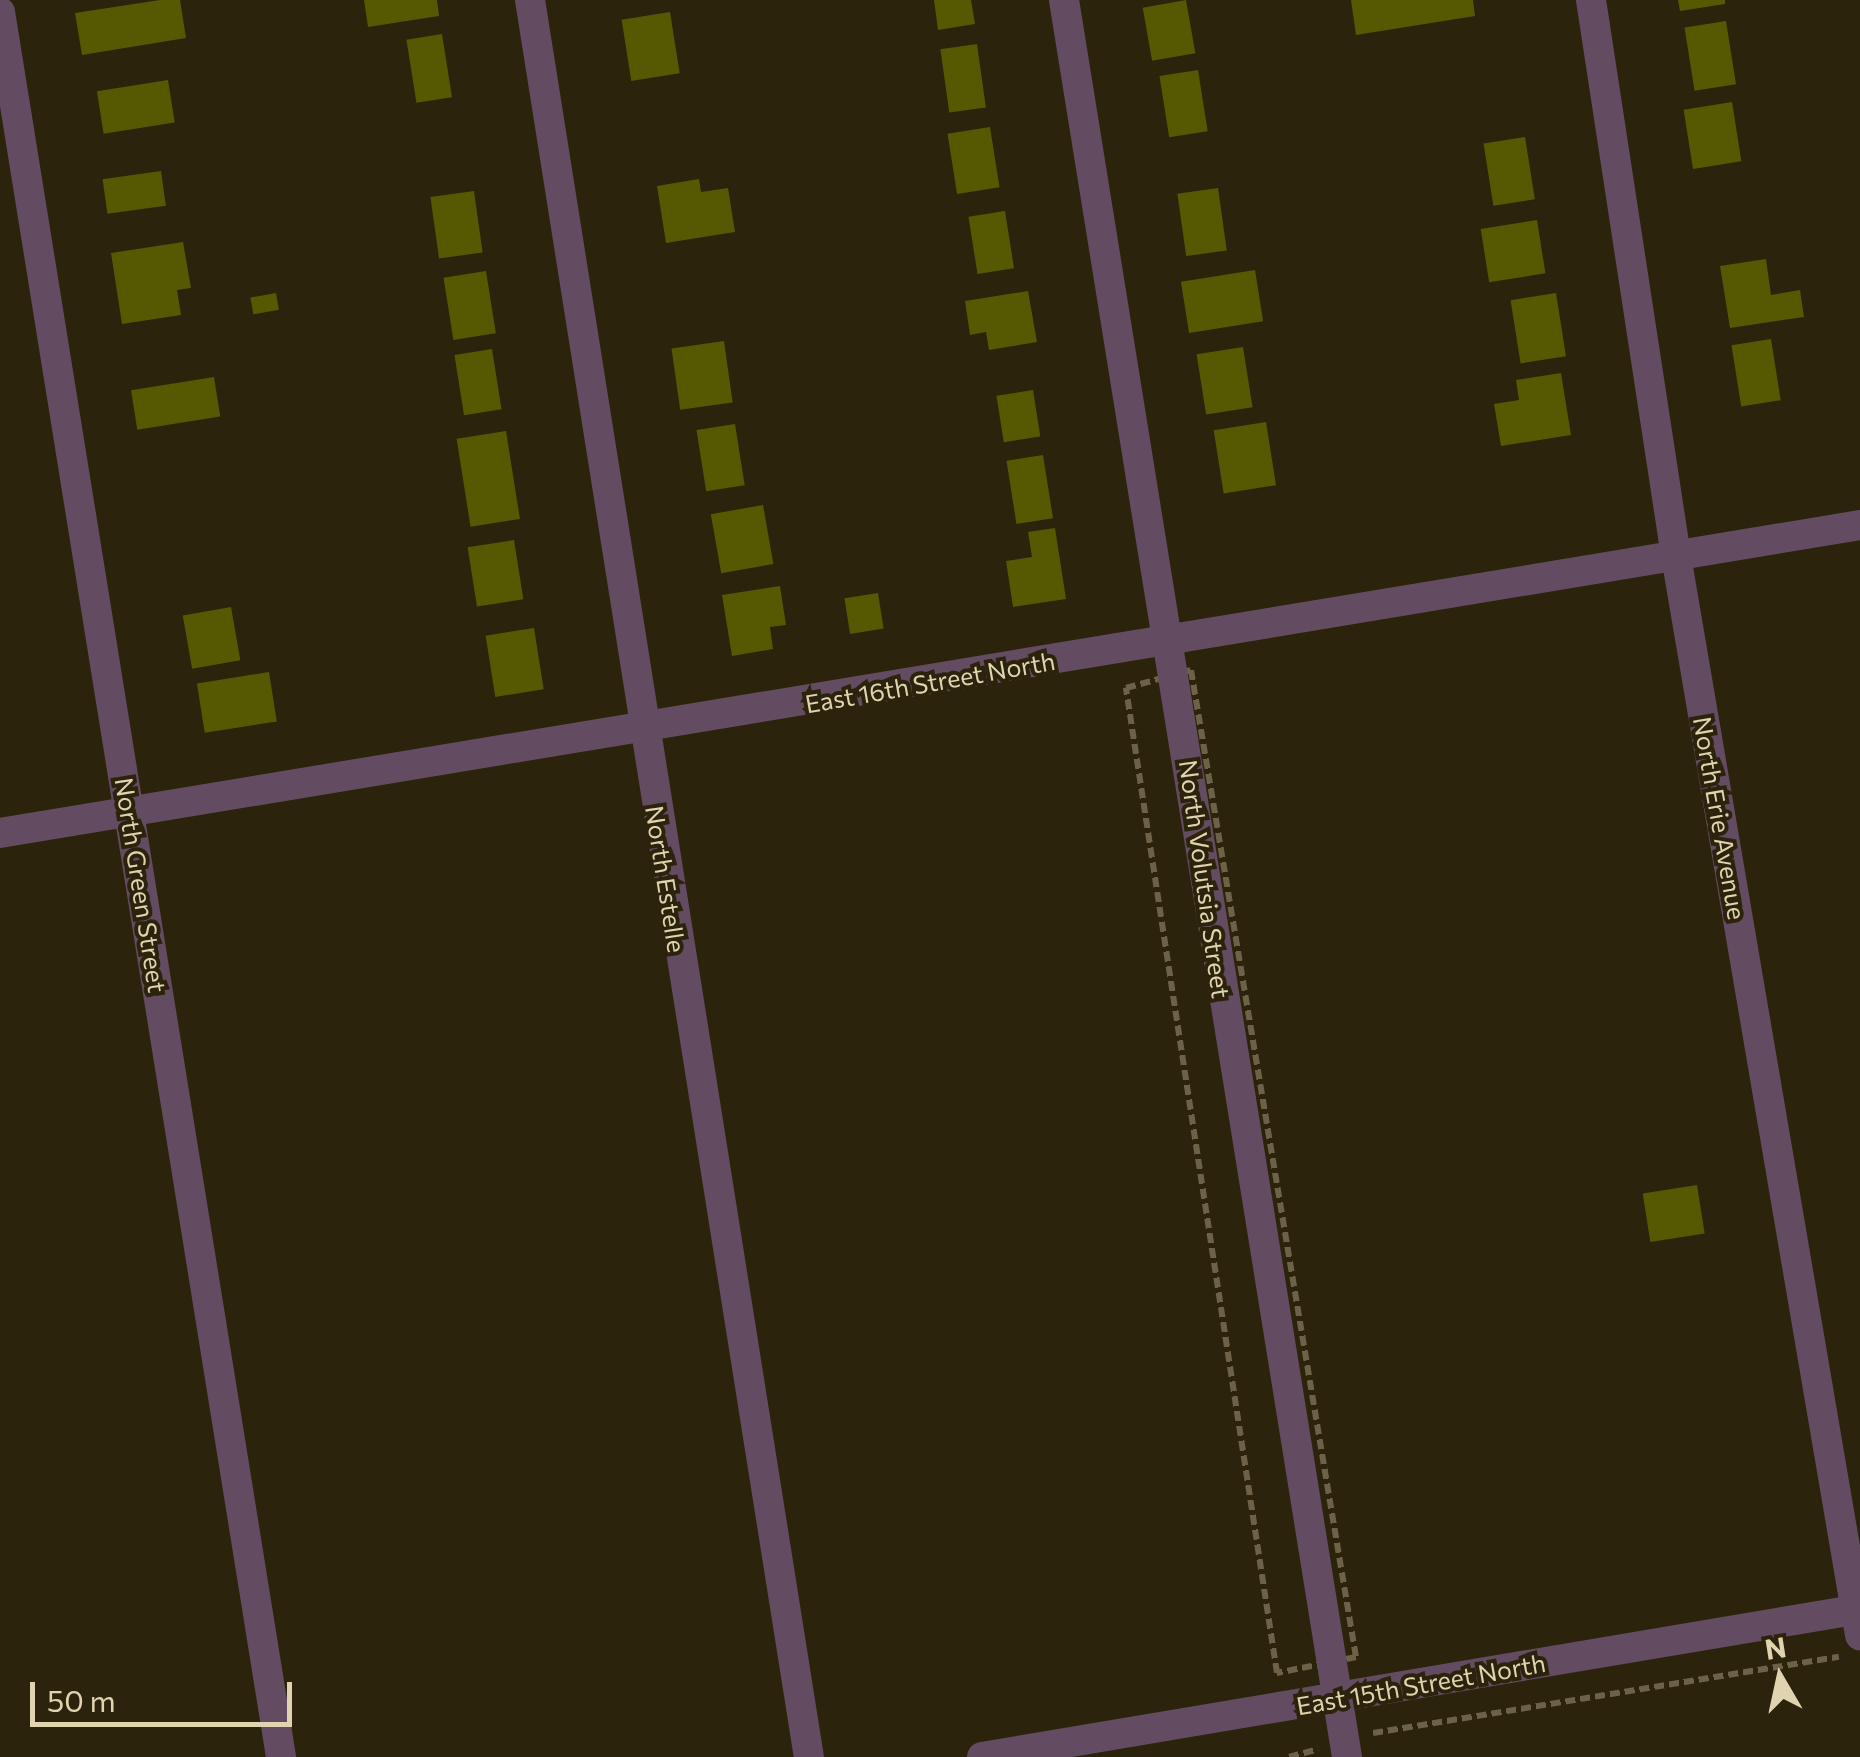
<!DOCTYPE html>
<style>
body{margin:0}
#map{position:relative;width:1860px;height:1757px;overflow:hidden;background:#2c230c;font-family:Commissioner,sans-serif}
div>[style]{position:absolute}
.building>*{inset:0;background:#575802;transform-origin:0 0}
.path>*{height:6px;margin-top:-3px;transform-origin:0;background:repeating-linear-gradient(90deg,#6d6247 0 10px,transparent 0 15px)}
.street>*{height:30px;margin:-15px;padding:0 15px;transform-origin:15px;border-radius:15px;background:#634c61}
span{translate:-50% -50%;white-space:nowrap;text-align:center;line-height:1.15;-webkit-text-stroke:8px #2c230c;paint-order:stroke}
.street-label{font-size:25px;color:#e0d3af}
.north{position:absolute;left:1730px;top:1627px;width:100px;height:100px;-webkit-text-stroke:8px #2c230c;paint-order:stroke;rotate:351deg;font-size:28px;font-weight:700;line-height:40px;text-align:center;color:#e0d3af}
.north::after{content:'';display:block;margin:auto;width:35px;height:45px;background:#e0d3af;clip-path:polygon(50% 0,100% 100%,50% 72%,0 100%)}
.scale{position:absolute;left:30px;top:1682px;width:262px;height:45px;box-sizing:border-box;border:5px solid #e0d3af;border-top:0;padding-left:12px;font-size:30px;line-height:35px;white-space:nowrap;color:#e0d3af;-webkit-text-stroke:8px #2c230c;paint-order:stroke}
</style>
<div id="map">
<div class="building">
<i style="clip-path:polygon(160px 0,180px 0,186px 38px,82px 55px,75px 13px)"></i>
<i style="clip-path:polygon(364px 0,437px 0,439px 16px,368px 27px)"></i>
<i style="clip-path:polygon(934px 0,971px 0,975px 24px,938px 30px)"></i>
<i style="left:1186px;top:0;width:54px;height:44px;rotate:80deg"></i>
<i style="clip-path:polygon(1351px 0,1473px 0,1475px 16px,1356px 35px)"></i>
<i style="clip-path:polygon(1678px 0,1725px 0,1725px 4px,1680px 11px)"></i>
<i style="left:670px;top:12px;width:62px;height:49px;rotate:81deg"></i>
<i style="left:1726px;top:21px;width:64px;height:42px;rotate:81deg"></i>
<i style="left:442px;top:34px;width:64px;height:36px;rotate:81deg"></i>
<i style="left:977px;top:44px;width:64px;height:37px;rotate:82deg"></i>
<i style="left:1198px;top:70px;width:62px;height:39px;rotate:81deg"></i>
<i style="left:168px;top:80px;width:43px;height:72px;rotate:81deg"></i>
<i style="left:1732px;top:102px;width:60px;height:49px;rotate:81deg"></i>
<i style="left:990px;top:127px;width:61px;height:43px;rotate:81deg"></i>
<i style="left:1525px;top:137px;width:63px;height:42px;rotate:81deg"></i>
<i style="left:161px;top:171px;width:35px;height:59px;rotate:82deg"></i>
<i style="clip-path:polygon(699px 179px,701px 192px,728px 188px,735px 232px,666px 243px,657px 186px)"></i>
<i style="left:1218px;top:188px;width:63px;height:41px;rotate:82deg"></i>
<i style="left:474px;top:191px;width:62px;height:44px;rotate:82deg"></i>
<i style="left:1005px;top:211px;width:58px;height:37px;rotate:81deg"></i>
<i style="left:1537px;top:220px;width:54px;height:57px;rotate:81deg"></i>
<i style="clip-path:polygon(183px 242px,191px 288px,177px 290px,181px 315px,122px 324px,111px 253px)"></i>
<i style="clip-path:polygon(1766px 259px,1771px 295px,1800px 290px,1804px 317px,1730px 328px,1720px 266px)"></i>
<i style="left:1255px;top:270px;width:52px;height:75px;rotate:81deg"></i>
<i style="left:486px;top:271px;width:63px;height:43px;rotate:81deg"></i>
<i style="clip-path:polygon(1028px 291px,1037px 342px,989px 350px,986px 332px,970px 335px,965px 301px)"></i>
<i style="left:276px;top:293px;width:17px;height:26px;rotate:80deg"></i>
<i style="left:1556px;top:293px;width:64px;height:46px;rotate:81deg"></i>
<i style="left:1771px;top:339px;width:62px;height:40px;rotate:81deg"></i>
<i style="left:724px;top:341px;width:62px;height:53px;rotate:82deg"></i>
<i style="left:1243px;top:347px;width:61px;height:47px;rotate:81deg"></i>
<i style="left:492px;top:349px;width:61px;height:38px;rotate:81deg"></i>
<i style="clip-path:polygon(1561px 373px,1571px 435px,1501px 446px,1494px 404px,1519px 400px,1516px 380px)"></i>
<i style="left:214px;top:377px;width:40px;height:84px;rotate:81deg"></i>
<i style="left:1033px;top:390px;width:47px;height:37px;rotate:81deg"></i>
<i style="left:1266px;top:422px;width:64px;height:53px;rotate:81deg"></i>
<i style="left:735px;top:424px;width:62px;height:39px;rotate:81deg"></i>
<i style="left:506px;top:431px;width:89px;height:50px;rotate:81deg"></i>
<i style="left:1043px;top:455px;width:64px;height:37px;rotate:81deg"></i>
<i style="left:763px;top:505px;width:60px;height:53px;rotate:80deg"></i>
<i style="clip-path:polygon(1055px 528px,1066px 599px,1013px 607px,1006px 561px,1032px 557px,1028px 532px)"></i>
<i style="left:514px;top:540px;width:60px;height:47px;rotate:81deg"></i>
<i style="clip-path:polygon(780px 586px,786px 625px,770px 627px,773px 649px,732px 656px,722px 595px)"></i>
<i style="left:878px;top:593px;width:36px;height:34px;rotate:81deg"></i>
<i style="left:231px;top:607px;width:54px;height:49px;rotate:80deg"></i>
<i style="left:534px;top:628px;width:62px;height:49px;rotate:81deg"></i>
<i style="left:269px;top:672px;width:50px;height:73px;rotate:81deg"></i>
<i style="left:1697px;top:1185px;width:49px;height:55px;rotate:81deg"></i>
</div>
<div class="path">
<i style="left:1191px;top:670px;width:1001px;rotate:80.51deg"></i>
<i style="left:1356px;top:1657px;width:81px;rotate:168.6deg"></i>
<i style="left:1277px;top:1673px;width:997px;rotate:-98.72deg"></i>
<i style="left:1126px;top:688px;width:67px;rotate:-15.5deg"></i>
<i style="left:1373px;top:1733px;width:472px;rotate:-9.3deg"></i>
<i style="left:1289px;top:1757px;width:30px;rotate:-15deg"></i>
</div>
<div class="street">
<i style="left:530px;top:0;width:1779px;rotate:80.98deg"></i>
<i style="left:1064px;top:0;width:1780px;rotate:80.85deg"></i>
<i style="left:1591px;top:0;width:562px;rotate:81.31deg"></i>
<i style="left:1676px;top:556px;width:1095px;rotate:80.32deg"></i>
<i style="left:0;top:12px;width:1767px;rotate:80.85deg"></i>
<i style="left:0;top:833px;width:1885px;rotate:-9.4deg"></i>
<i style="left:982px;top:1757px;width:890px;rotate:-9.57deg"></i>
</div>
<div class="street-label">
<span style="left:930px;top:682px;rotate:-10deg">East 16th Street North</span>
<span style="left:1720px;top:818px;rotate:80deg">North Erie Avenue</span>
<span style="left:666px;top:879px;rotate:81deg">North Estelle</span>
<span style="left:1205px;top:879px;rotate:82deg">North Volutsia Street</span>
<span style="left:141px;top:885px;rotate:81deg">North Green Street</span>
<span style="left:1421px;top:1684px;rotate:-10deg">East 15th Street North</span>
</div>
<div class="north">N</div>
<div class="scale">50 m</div>
</div>
